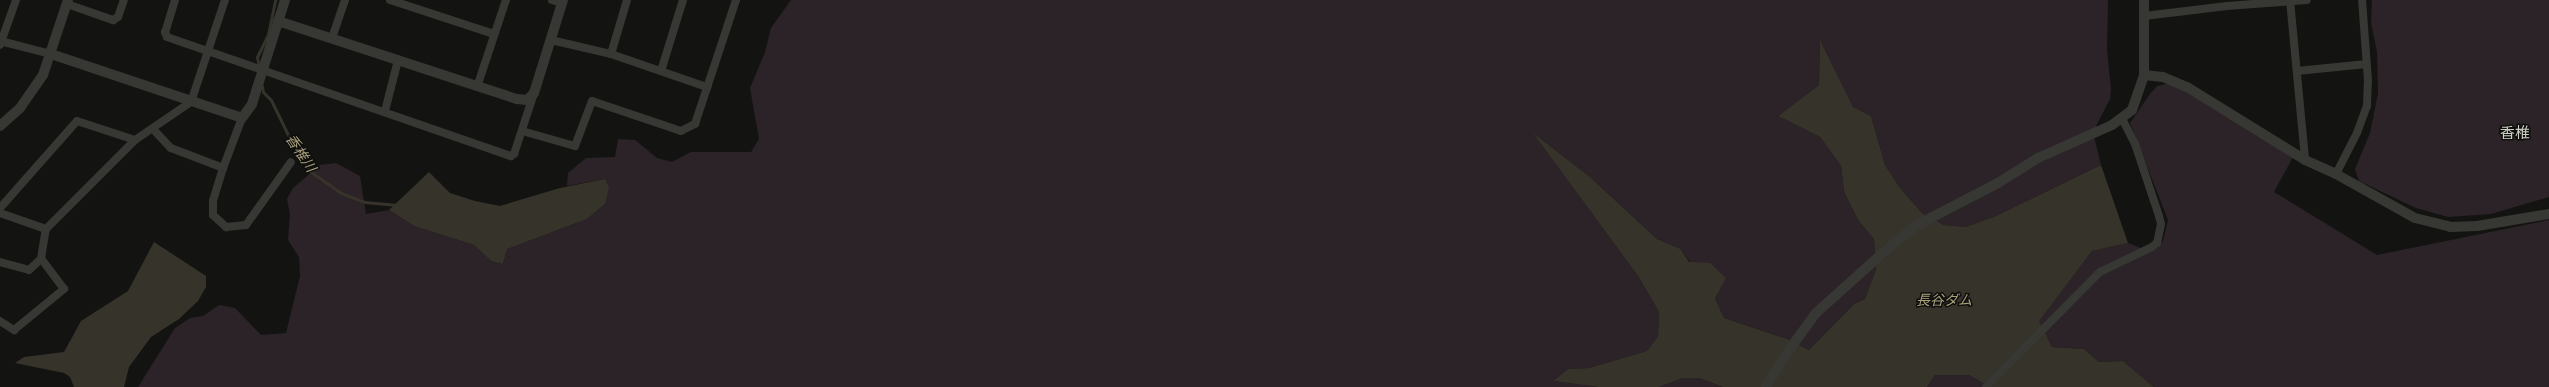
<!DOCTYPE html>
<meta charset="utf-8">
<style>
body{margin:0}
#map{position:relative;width:2549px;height:387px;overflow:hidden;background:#131312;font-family:"Asap Condensed","Noto Sans JP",sans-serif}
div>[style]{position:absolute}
.green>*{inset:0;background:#2b2327}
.water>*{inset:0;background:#36332a}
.stream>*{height:3px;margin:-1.5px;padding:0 1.5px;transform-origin:1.5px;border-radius:1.5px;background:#36332a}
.minor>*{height:8px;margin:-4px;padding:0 4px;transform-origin:4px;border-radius:4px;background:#373833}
.tertiary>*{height:10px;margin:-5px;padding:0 5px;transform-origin:5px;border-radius:5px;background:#373833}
span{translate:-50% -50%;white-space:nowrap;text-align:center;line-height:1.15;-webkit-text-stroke:3px #0e0e0d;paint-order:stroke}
.water-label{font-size:14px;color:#aba17e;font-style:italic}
.quarter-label{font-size:15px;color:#cfcfc5}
</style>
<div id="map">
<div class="green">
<i style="clip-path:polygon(791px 0,2108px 0,2107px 50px,2111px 90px,2110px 99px,2093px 132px,2101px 165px,1996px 216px,1966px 227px,1944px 225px,1922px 213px,1900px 188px,1885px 165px,1871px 116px,1853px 107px,1820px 41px,1819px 85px,1778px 116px,1820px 137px,1841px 166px,1844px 192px,1858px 220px,1874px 239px,1876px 269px,1865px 299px,1854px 304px,1809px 350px,1787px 339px,1724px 318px,1715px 298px,1681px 249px,1657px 239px,1590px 177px,1534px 134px,1638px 276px,1659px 312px,1658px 336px,1647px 351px,1589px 368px,1568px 369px,1553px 381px,1599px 387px,138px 387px,175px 328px,190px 318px,203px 316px,219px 305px,235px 308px,261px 335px,286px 333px,300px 276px,299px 257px,288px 240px,290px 214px,287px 199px,293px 188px,320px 165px,336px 163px,360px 176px,366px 214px,389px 210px,414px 226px,474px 245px,491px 261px,503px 264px,507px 249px,587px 219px,605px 204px,605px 179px,567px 186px,568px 173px,586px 158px,615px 157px,618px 139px,635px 140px,657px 158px,672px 162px,691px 152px,751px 152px,759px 139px,750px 88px,765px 52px,771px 28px)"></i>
<i style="clip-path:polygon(2372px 0,2549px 0,2549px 197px,2491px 214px,2448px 217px,2416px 208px,2359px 181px,2355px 169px,2370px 133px,2378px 93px,2377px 52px,2371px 23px)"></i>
<i style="clip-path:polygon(2166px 84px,2173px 84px,2293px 157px,2274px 192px,2377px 255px,2549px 220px,2549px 387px,2154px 387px,2123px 361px,2099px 362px,2084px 349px,2052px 347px,2038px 321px,2092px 251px,2128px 243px,2146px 250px,2157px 248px,2163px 241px,2168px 220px,2130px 123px,2150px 94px,2157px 86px)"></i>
<i style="clip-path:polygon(1935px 375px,1969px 375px,1990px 387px,1927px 387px)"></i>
<i style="clip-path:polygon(1683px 378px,1699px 378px,1723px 387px,1659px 387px)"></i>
</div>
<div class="water">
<i style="clip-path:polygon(1820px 40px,1853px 107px,1871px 116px,1885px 165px,1900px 188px,1922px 213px,1944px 225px,1966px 227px,1996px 216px,2101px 165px,2128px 243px,2092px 251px,2039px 321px,2052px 347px,2084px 349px,2099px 362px,2123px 361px,2154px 387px,1990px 387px,1969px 375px,1935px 375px,1927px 387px,1723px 387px,1699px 378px,1683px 378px,1659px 387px,1599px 387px,1553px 381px,1568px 369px,1589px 368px,1647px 351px,1658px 336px,1659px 312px,1638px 276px,1533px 133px,1590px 177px,1657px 239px,1681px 249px,1689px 262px,1710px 263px,1726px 278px,1715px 298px,1724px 318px,1787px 339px,1809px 350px,1854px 304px,1865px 299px,1876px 269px,1874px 239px,1858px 220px,1844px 192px,1841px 166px,1820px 137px,1778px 116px,1819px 85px)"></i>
<i style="clip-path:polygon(429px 172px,450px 193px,475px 201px,500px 206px,560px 188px,605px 179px,609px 188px,605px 204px,587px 219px,507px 249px,503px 264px,491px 261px,474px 245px,414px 226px,389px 210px)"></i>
<i style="clip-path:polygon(154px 242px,206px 276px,206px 287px,198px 301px,179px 319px,151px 337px,129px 367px,124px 387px,74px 387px,70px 377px,64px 373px,15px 363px,24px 357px,64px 352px,81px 321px,128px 291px)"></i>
</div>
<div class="stream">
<i style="left:259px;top:68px;width:11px;rotate:-100deg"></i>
<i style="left:257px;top:57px;width:25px;rotate:-64deg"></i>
<i style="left:268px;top:34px;width:35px;rotate:-78deg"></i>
<i style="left:262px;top:86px;width:6px;rotate:81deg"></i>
<i style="left:263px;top:92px;width:11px;rotate:45deg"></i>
<i style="left:271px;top:100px;width:37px;rotate:64deg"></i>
<i style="left:287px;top:133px;width:46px;rotate:58.4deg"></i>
<i style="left:311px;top:172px;width:37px;rotate:35deg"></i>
<i style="left:341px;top:193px;width:25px;rotate:21deg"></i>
<i style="left:364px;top:202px;width:34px;rotate:5deg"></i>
</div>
<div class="minor">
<i style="left:175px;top:0;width:34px;rotate:107deg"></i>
<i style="left:165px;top:32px;width:5px;rotate:68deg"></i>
<i style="left:167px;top:37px;width:364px;rotate:19.1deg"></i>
<i style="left:511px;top:156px;width:4px;rotate:-34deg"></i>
<i style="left:514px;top:154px;width:64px;rotate:-71.8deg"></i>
<i style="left:390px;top:0;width:109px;rotate:18.1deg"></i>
<i style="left:552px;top:0;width:10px;rotate:17deg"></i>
<i style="left:2290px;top:0;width:161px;rotate:84.6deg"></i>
<i style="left:67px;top:4px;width:49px;rotate:19.2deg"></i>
<i style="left:113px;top:20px;width:6px;rotate:-31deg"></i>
<i style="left:118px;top:17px;width:18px;rotate:-71deg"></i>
<i style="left:2144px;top:16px;width:84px;rotate:-6.9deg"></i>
<i style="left:2227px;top:6px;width:80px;rotate:-4.3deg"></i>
<i style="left:332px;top:38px;width:40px;rotate:-71.1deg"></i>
<i style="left:551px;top:40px;width:62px;rotate:13.1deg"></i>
<i style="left:611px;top:54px;width:102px;rotate:19deg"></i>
<i style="left:0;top:41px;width:53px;rotate:14.3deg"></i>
<i style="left:0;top:45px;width:48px;rotate:-70.4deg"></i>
<i style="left:611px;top:54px;width:56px;rotate:-73.5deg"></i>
<i style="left:661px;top:71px;width:74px;rotate:-72.8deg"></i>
<i style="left:2297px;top:71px;width:70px;rotate:-5.7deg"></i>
<i style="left:477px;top:87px;width:92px;rotate:-71.6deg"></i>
<i style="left:385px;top:111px;width:53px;rotate:-75.7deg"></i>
<i style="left:242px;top:118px;width:53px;rotate:110.8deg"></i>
<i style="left:223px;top:168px;width:34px;rotate:107deg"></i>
<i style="left:213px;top:201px;width:14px;rotate:90deg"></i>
<i style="left:213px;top:215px;width:18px;rotate:43deg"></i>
<i style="left:226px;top:227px;width:20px;rotate:-6deg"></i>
<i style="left:246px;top:225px;width:77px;rotate:-54.5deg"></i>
<i style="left:153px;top:129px;width:26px;rotate:47deg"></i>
<i style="left:171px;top:148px;width:56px;rotate:21deg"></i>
<i style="left:522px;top:131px;width:55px;rotate:15.8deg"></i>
<i style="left:575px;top:146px;width:48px;rotate:-69.3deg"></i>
<i style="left:592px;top:101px;width:94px;rotate:18.6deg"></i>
<i style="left:681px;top:131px;width:16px;rotate:-27deg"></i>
<i style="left:695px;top:124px;width:131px;rotate:-71.7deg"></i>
<i style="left:2336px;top:174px;width:46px;rotate:-62.9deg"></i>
<i style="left:2357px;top:133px;width:29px;rotate:-70deg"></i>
<i style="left:2367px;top:106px;width:25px;rotate:-88deg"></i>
<i style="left:2368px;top:81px;width:81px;rotate:-94.2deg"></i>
<i style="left:0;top:208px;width:116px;rotate:-48.5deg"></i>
<i style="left:77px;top:121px;width:61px;rotate:18.1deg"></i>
<i style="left:0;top:213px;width:49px;rotate:19.2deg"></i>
<i style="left:0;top:262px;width:30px;rotate:15deg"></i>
<i style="left:29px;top:270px;width:16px;rotate:-43deg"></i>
<i style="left:0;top:321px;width:17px;rotate:33deg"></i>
<i style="left:14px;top:330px;width:65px;rotate:-39.4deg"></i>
<i style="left:64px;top:289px;width:38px;rotate:-127deg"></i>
<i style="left:41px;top:259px;width:30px;rotate:-81deg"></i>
<i style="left:46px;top:229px;width:126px;rotate:-45deg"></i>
<i style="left:135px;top:140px;width:68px;rotate:-34.2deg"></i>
<i style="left:191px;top:102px;width:108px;rotate:-71.6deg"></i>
<i style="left:1986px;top:387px;width:162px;rotate:-45.3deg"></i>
<i style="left:2100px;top:272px;width:58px;rotate:-25.7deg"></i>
<i style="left:2152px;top:247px;width:6px;rotate:-39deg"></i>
<i style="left:2157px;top:243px;width:19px;rotate:-78deg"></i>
<i style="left:2161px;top:224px;width:8px;rotate:-104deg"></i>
<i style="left:2159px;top:216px;width:76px;rotate:-108.4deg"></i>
<i style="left:2135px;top:144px;width:28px;rotate:-117deg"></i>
</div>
<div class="tertiary">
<i style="left:278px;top:21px;width:251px;rotate:18.1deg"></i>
<i style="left:517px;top:99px;width:10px;rotate:6deg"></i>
<i style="left:527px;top:100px;width:10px;rotate:-45deg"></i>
<i style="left:534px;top:93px;width:97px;rotate:-72.7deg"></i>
<i style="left:51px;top:54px;width:201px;rotate:18.5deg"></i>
<i style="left:242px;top:118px;width:17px;rotate:-54deg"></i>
<i style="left:252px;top:104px;width:109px;rotate:-72.4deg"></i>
<i style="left:2144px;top:75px;width:19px;rotate:6deg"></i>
<i style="left:2163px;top:77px;width:26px;rotate:23deg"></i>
<i style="left:2187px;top:87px;width:139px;rotate:31.7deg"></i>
<i style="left:2305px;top:160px;width:34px;rotate:24deg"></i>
<i style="left:2336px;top:174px;width:90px;rotate:29.1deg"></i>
<i style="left:2415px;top:218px;width:36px;rotate:14deg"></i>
<i style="left:2450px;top:227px;width:27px;rotate:-2deg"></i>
<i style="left:2477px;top:226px;width:73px;rotate:-9.5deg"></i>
<i style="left:0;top:126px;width:27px;rotate:-42deg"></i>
<i style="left:20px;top:108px;width:40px;rotate:-55.1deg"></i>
<i style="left:43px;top:75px;width:79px;rotate:-71.6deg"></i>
<i style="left:1766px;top:387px;width:35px;rotate:-59deg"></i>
<i style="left:1784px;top:357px;width:54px;rotate:-54deg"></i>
<i style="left:1816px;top:313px;width:106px;rotate:-41.9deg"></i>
<i style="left:1895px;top:242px;width:30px;rotate:-37deg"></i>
<i style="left:1919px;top:224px;width:89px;rotate:-27.4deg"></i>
<i style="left:1998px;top:183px;width:47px;rotate:-32deg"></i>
<i style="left:2038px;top:158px;width:81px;rotate:-24deg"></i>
<i style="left:2112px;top:125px;width:25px;rotate:-37deg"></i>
<i style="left:2132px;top:110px;width:37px;rotate:-71deg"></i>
<i style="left:2144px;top:75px;width:75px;rotate:-90deg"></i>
</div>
<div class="water-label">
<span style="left:301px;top:153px;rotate:56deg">香椎川</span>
<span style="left:1944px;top:300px">長谷ダム</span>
</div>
<div class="quarter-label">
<span style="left:2515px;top:133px">香椎</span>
</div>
</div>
